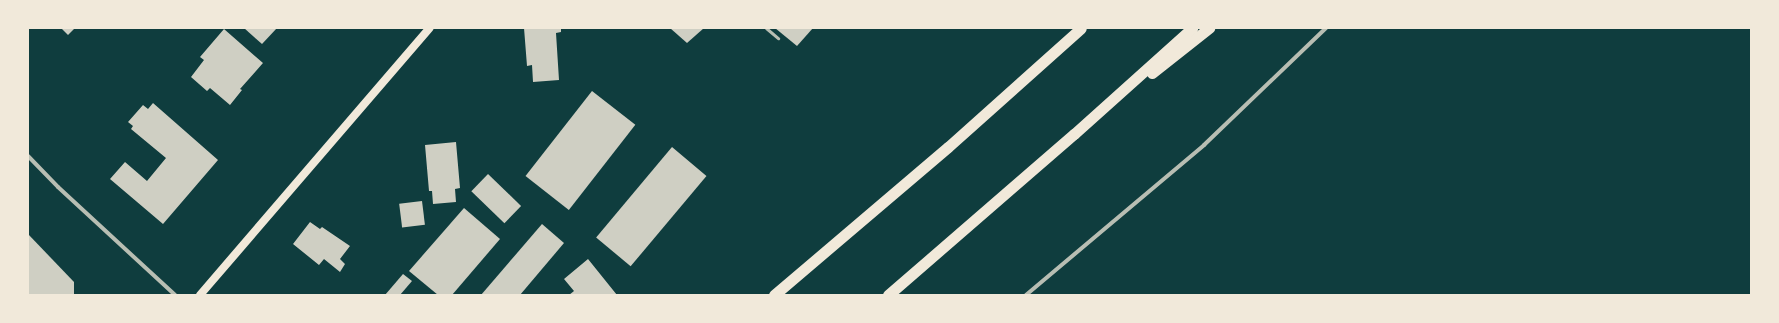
<!DOCTYPE html>
<style>
body{margin:0}
#map{position:relative;width:1779px;height:323px;overflow:hidden;background:#0f3d3e;font-family:Helvetica,sans-serif}
div>[style]{position:absolute}
.building>*{inset:0;background:#cfcfc3;transform-origin:0 0}
.service>*{height:3px;margin:-1.5px;padding:0 1.5px;transform-origin:1.5px;border-radius:1.5px;background:#b8beb3}
.minor>*{height:4px;margin:-2px;padding:0 2px;transform-origin:2px;border-radius:2px;background:#b8beb3}
.secondary>*{height:8px;margin:-4px;padding:0 4px;transform-origin:4px;border-radius:4px;background:#f1e9da}
.trunk>*{height:11px;margin:-5.5px;padding:0 5.5px;transform-origin:5.5px;border-radius:5.5px;background:#f1e9da}
span{translate:-50% -50%;white-space:nowrap;text-align:center;line-height:1.15;-webkit-text-stroke:3.5px #f1e9da;paint-order:stroke}
.frame{position:absolute;inset:0;border:29px solid #f1e9da;pointer-events:none}
</style>
<div id="map">
<div class="building">
<i style="clip-path:polygon(61px 28px,75px 28px,68px 35px)"></i>
<i style="clip-path:polygon(244px 28px,277px 28px,262px 44px)"></i>
<i style="clip-path:polygon(524px 28px,561px 28px,561px 32px,556px 33px,559px 80px,533px 82px,532px 65px,527px 66px)"></i>
<i style="clip-path:polygon(670px 28px,704px 28px,687px 43px)"></i>
<i style="clip-path:polygon(775px 28px,813px 28px,797px 46px)"></i>
<i style="clip-path:polygon(224px 29px,263px 63px,240px 89px,242px 90px,230px 105px,210px 88px,207px 91px,191px 77px,204px 60px,200px 57px)"></i>
<i style="left:592px;top:91px;width:55px;height:108px;rotate:38deg"></i>
<i style="clip-path:polygon(153px 103px,218px 160px,163px 224px,110px 179px,125px 162px,147px 181px,166px 158px,131px 129px,133px 126px,128px 122px,143px 105px,148px 109px)"></i>
<i style="clip-path:polygon(456px 142px,460px 188px,455px 189px,456px 202px,433px 204px,432px 191px,429px 191px,425px 145px)"></i>
<i style="left:672px;top:147px;width:45px;height:118px;rotate:40deg"></i>
<i style="left:488px;top:174px;width:46px;height:24px;rotate:44deg"></i>
<i style="left:422px;top:201px;width:24px;height:23px;rotate:83deg"></i>
<i style="clip-path:polygon(464px 208px,500px 239px,452px 295px,438px 295px,409px 271px)"></i>
<i style="clip-path:polygon(310px 222px,320px 229px,322px 227px,350px 246px,340px 259px,345px 264px,340px 272px,324px 259px,319px 265px,293px 244px)"></i>
<i style="clip-path:polygon(542px 224px,564px 243px,520px 295px,481px 295px)"></i>
<i style="clip-path:polygon(28px 234px,74px 282px,74px 295px,28px 295px)"></i>
<i style="clip-path:polygon(588px 259px,617px 295px,569px 295px,574px 291px,564px 279px)"></i>
<i style="clip-path:polygon(403px 274px,412px 281px,400px 295px,385px 295px)"></i>
</div>
<div class="service">
<i style="left:766px;top:28px;width:16px;rotate:40deg"></i>
</div>
<div class="minor">
<i style="left:28px;top:156px;width:43px;rotate:45.9deg"></i>
<i style="left:58px;top:187px;width:159px;rotate:42.7deg"></i>
<i style="left:1026px;top:295px;width:233px;rotate:-40.1deg"></i>
<i style="left:1204px;top:145px;width:169px;rotate:-43.8deg"></i>
</div>
<div class="secondary">
<i style="left:200px;top:295px;width:352px;rotate:-49.3deg"></i>
</div>
<div class="trunk">
<i style="left:1152px;top:73px;width:73px;rotate:-38.3deg"></i>
<i style="left:774px;top:295px;width:228px;rotate:-40.4deg"></i>
<i style="left:948px;top:147px;width:178px;rotate:-41.8deg"></i>
<i style="left:888px;top:295px;width:246px;rotate:-40.9deg"></i>
<i style="left:1074px;top:134px;width:159px;rotate:-41.9deg"></i>
</div>
<div class="frame"></div>
</div>
